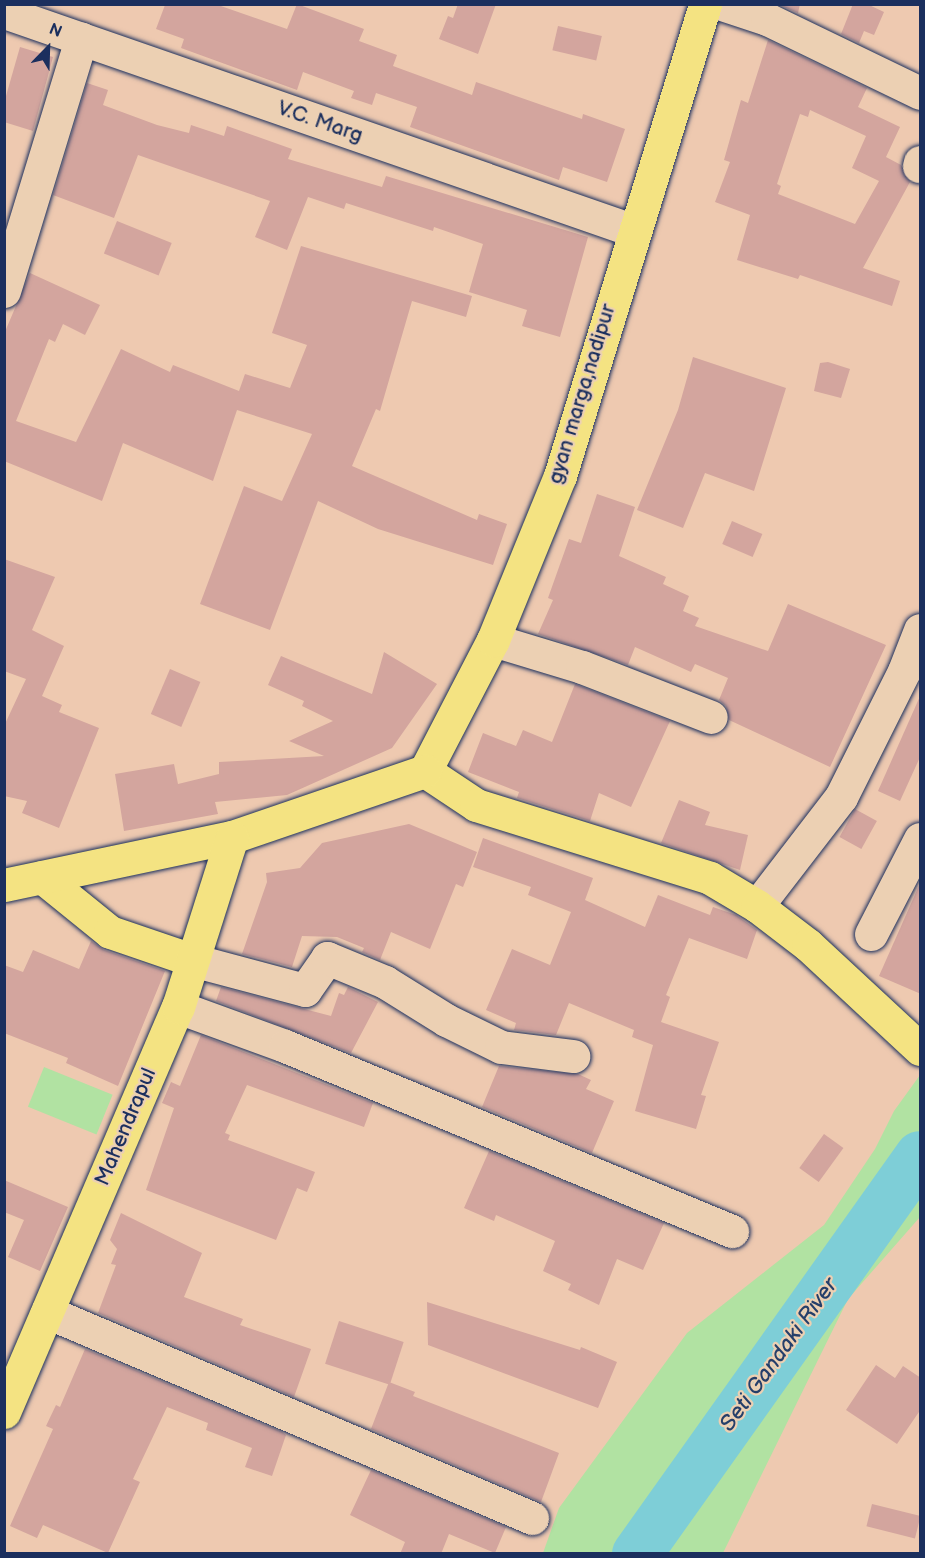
<!DOCTYPE html>
<style>
body{margin:0}
#map{position:relative;width:925px;height:1558px;overflow:hidden;background:#eec9b0;font-family:"Balsamiq Sans",sans-serif}
div>[style]{position:absolute}
.green>*{inset:0;background:#b1e2a2;transform-origin:0 0}
.river>*{height:50px;margin:-25px;padding:0 25px;transform-origin:25px;border-radius:25px;background:#7eced7}
.building>*{inset:0;background:#d3a59e;transform-origin:0 0}
.roads{filter:drop-shadow(0 0 2px #1b2f5e) drop-shadow(0 0 2px #1b2f5e)}
.minor>*{height:33px;margin:-16.5px;padding:0 16.5px;transform-origin:16.5px;border-radius:16.5px;background:#ecd0b3}
.major>*{height:33px;margin:-16.5px;padding:0 16.5px;transform-origin:16.5px;border-radius:16.5px;background:#f4e382}
span{translate:-50% -50%;white-space:nowrap;text-align:center;line-height:1.15;-webkit-text-stroke:4.5px #ecd0b3;paint-order:stroke}
.street-label{font-size:21px;color:#1b2f5e}
.water-label{font-size:22px;color:#253f6a;font-style:italic}
.frame{position:absolute;inset:0;border:6px solid #1b2f5e;pointer-events:none}
.north{position:absolute;left:18px;top:18px;width:60px;height:60px;-webkit-text-stroke:4px #ecd0b3;paint-order:stroke;rotate:23deg;font-size:16px;font-weight:700;line-height:24px;text-align:center;color:#1b2f5e}
.north::after{content:'';display:block;margin:auto;width:21px;height:27px;background:#1b2f5e;clip-path:polygon(50% 0,100% 100%,50% 72%,0 100%)}
</style>
<div id="map">
<div class="green">
<i style="left:44px;top:1067px;width:74px;height:43px;rotate:22deg"></i>
<i style="clip-path:polygon(920px 1075px,920px 1217px,848px 1299px,723px 1553px,543px 1553px,559px 1508px,687px 1333px,824px 1225px,875px 1149px,894px 1111px)"></i>
</div>
<div class="river">
<i style="left:637px;top:1554px;width:488px;rotate:-54.6deg"></i>
</div>
<div class="building">
<i style="clip-path:polygon(297px 4px,364px 29px,359px 41px,397px 55px,393px 66px,472px 95px,476px 82px,582px 119px,583px 114px,625px 129px,607px 182px,563px 167px,559px 180px,410px 127px,417px 107px,376px 93px,372px 105px,351px 98px,354px 91px,303px 72px,297px 90px,181px 48px,184px 39px,156px 29px,165px 5px,218px 5px,287px 29px)"></i>
<i style="clip-path:polygon(458px 4px,496px 4px,478px 54px,439px 39px,448px 16px,453px 18px)"></i>
<i style="clip-path:polygon(783px 4px,800px 4px,798px 13px,782px 6px)"></i>
<i style="clip-path:polygon(853px 4px,867px 4px,884px 12px,874px 35px,864px 31px,859px 43px,841px 34px)"></i>
<i style="left:558px;top:26px;width:45px;height:25px;rotate:13deg"></i>
<i style="clip-path:polygon(evenodd,768px 40px,867px 88px,858px 107px,900px 127px,886px 157px,901px 165px,910px 182px,863px 268px,900px 281px,892px 306px,800px 275px,798px 279px,737px 260px,750px 215px,715px 202px,730px 162px,724px 160px,741px 100px,748px 103px,768px 40px,810px 110px,866px 136px,852px 168px,879px 181px,855px 224px,778px 194px,781px 186px,777px 184px,800px 114px,808px 117px,810px 110px)"></i>
<i style="clip-path:polygon(20px 47px,53px 57px,33px 131px,4px 122px,4px 103px)"></i>
<i style="clip-path:polygon(87px 83px,108px 90px,103px 105px,157px 125px,189px 133px,191px 125px,224px 136px,227px 126px,292px 149px,288px 159px,382px 187px,386px 176px,588px 237px,560px 337px,522px 326px,527px 310px,469px 292px,483px 244px,434px 227px,433px 231px,346px 203px,344px 209px,308px 197px,287px 250px,255px 237px,270px 201px,138px 155px,114px 218px,53px 195px)"></i>
<i style="left:117px;top:221px;width:59px;height:35px;rotate:22deg"></i>
<i style="clip-path:polygon(301px 246px,472px 296px,466px 317px,412px 301px,380px 411px,376px 409px,352px 466px,477px 520px,479px 514px,507px 524px,493px 565px,378px 529px,318px 501px,270px 630px,200px 604px,244px 486px,282px 501px,312px 434px,237px 410px,213px 481px,123px 443px,102px 501px,4px 461px,4px 334px,30px 273px,100px 305px,85px 335px,63px 324px,55px 342px,49px 339px,16px 421px,76px 442px,121px 349px,170px 372px,173px 365px,239px 391px,245px 374px,290px 388px,307px 345px,272px 333px)"></i>
<i style="clip-path:polygon(693px 357px,786px 388px,754px 491px,705px 473px,683px 528px,637px 510px,678px 410px)"></i>
<i style="clip-path:polygon(828px 362px,850px 369px,841px 398px,814px 391px,820px 363px)"></i>
<i style="clip-path:polygon(597px 494px,635px 507px,619px 556px,666px 577px,663px 584px,689px 596px,683px 611px,699px 618px,695px 626px,768px 651px,788px 604px,886px 645px,830px 767px,729px 720px,726px 706px,719px 700px,728px 678px,695px 664px,691px 672px,635px 647px,628px 665px,538px 634px,553px 600px,548px 598px,569px 539px,581px 543px)"></i>
<i style="left:732px;top:521px;width:33px;height:25px;rotate:23deg"></i>
<i style="clip-path:polygon(4px 559px,55px 577px,32px 630px,64px 646px,42px 696px,62px 705px,59px 712px,99px 728px,59px 828px,22px 813px,27px 801px,4px 796px,4px 726px,26px 679px,4px 671px)"></i>
<i style="clip-path:polygon(384px 652px,437px 684px,392px 748px,287px 795px,215px 802px,218px 814px,124px 831px,115px 774px,174px 764px,178px 784px,219px 774px,219px 762px,324px 756px,289px 741px,333px 721px,302px 706px,304px 701px,268px 685px,281px 656px,372px 694px)"></i>
<i style="left:170px;top:669px;width:33px;height:49px;rotate:23deg"></i>
<i style="clip-path:polygon(575px 684px,670px 721px,631px 807px,599px 793px,590px 821px,517px 798px,519px 792px,468px 772px,483px 733px,516px 746px,523px 730px,552px 742px)"></i>
<i style="clip-path:polygon(921px 694px,921px 755px,900px 801px,878px 791px)"></i>
<i style="clip-path:polygon(679px 800px,710px 812px,705px 825px,748px 835px,740px 870px,661px 843px)"></i>
<i style="left:855px;top:809px;width:25px;height:32px;rotate:29deg"></i>
<i style="clip-path:polygon(409px 824px,477px 852px,463px 887px,456px 884px,430px 949px,391px 932px,380px 960px,362px 952px,364px 948px,337px 937px,302px 936px,292px 967px,242px 954px,267px 882px,266px 873px,300px 868px,322px 843px)"></i>
<i style="clip-path:polygon(483px 838px,593px 878px,585px 900px,645px 927px,658px 895px,710px 915px,713px 907px,736px 915px,757px 930px,747px 959px,689px 938px,666px 995px,670px 997px,661px 1022px,719px 1042px,701px 1095px,706px 1096px,696px 1129px,635px 1111px,653px 1045px,632px 1037px,634px 1030px,569px 1003px,556px 1035px,514px 1030px,516px 1023px,486px 1010px,512px 949px,550px 965px,571px 912px,528px 895px,531px 887px,473px 867px)"></i>
<i style="clip-path:polygon(921px 881px,921px 994px,879px 976px)"></i>
<i style="clip-path:polygon(91px 941px,104px 950px,165px 971px,118px 1086px,66px 1063px,68px 1058px,4px 1033px,4px 965px,23px 972px,33px 950px,79px 969px)"></i>
<i style="clip-path:polygon(221px 987px,331px 1016px,339px 993px,344px 995px,348px 987px,378px 1002px,351px 1053px,216px 1001px)"></i>
<i style="clip-path:polygon(201px 1035px,373px 1103px,364px 1127px,247px 1085px,225px 1133px,230px 1135px,228px 1140px,315px 1172px,307px 1192px,297px 1188px,276px 1240px,146px 1190px,174px 1108px,162px 1103px,171px 1082px,180px 1086px)"></i>
<i style="clip-path:polygon(499px 1066px,578px 1074px,591px 1080px,586px 1089px,614px 1101px,592px 1153px,482px 1107px)"></i>
<i style="left:824px;top:1134px;width:24px;height:42px;rotate:36deg"></i>
<i style="clip-path:polygon(489px 1151px,664px 1223px,643px 1270px,617px 1259px,599px 1305px,568px 1290px,571px 1284px,543px 1271px,555px 1241px,496px 1215px,494px 1221px,464px 1208px)"></i>
<i style="clip-path:polygon(4px 1180px,68px 1207px,40px 1271px,8px 1257px,24px 1220px,4px 1212px)"></i>
<i style="clip-path:polygon(121px 1213px,202px 1253px,184px 1297px,243px 1319px,240px 1325px,311px 1349px,294px 1397px,98px 1313px,116px 1265px,111px 1264px,117px 1249px,110px 1240px)"></i>
<i style="clip-path:polygon(427px 1302px,580px 1350px,581px 1347px,617px 1362px,598px 1408px,428px 1345px)"></i>
<i style="left:339px;top:1321px;width:68px;height:45px;rotate:18deg"></i>
<i style="clip-path:polygon(85px 1349px,282px 1432px,286px 1435px,272px 1476px,245px 1467px,252px 1448px,206px 1430px,208px 1423px,167px 1407px,133px 1479px,140px 1482px,108px 1553px,43px 1525px,37px 1538px,10px 1526px,53px 1429px,46px 1426px,56px 1405px,60px 1407px)"></i>
<i style="clip-path:polygon(876px 1365px,895px 1378px,903px 1366px,921px 1378px,921px 1409px,897px 1444px,846px 1410px)"></i>
<i style="clip-path:polygon(389px 1382px,415px 1392px,413px 1396px,559px 1453px,541px 1502px,371px 1429px)"></i>
<i style="clip-path:polygon(371px 1470px,506px 1527px,495px 1553px,449px 1534px,441px 1554px,400px 1554px,405px 1542px,350px 1515px)"></i>
<i style="left:872px;top:1504px;width:50px;height:23px;rotate:14deg"></i>
</div>
<div class="roads">
<div class="minor">
<i style="left:722px;top:4px;width:47px;rotate:18.4deg"></i>
<i style="left:767px;top:19px;width:170px;rotate:25.8deg"></i>
<i style="left:4px;top:12px;width:668px;rotate:19.14deg"></i>
<i style="left:919px;top:166px;width:4px;rotate:-76deg"></i>
<i style="left:4px;top:291px;width:264px;rotate:-73deg"></i>
<i style="left:493px;top:640px;width:93px;rotate:16.9deg"></i>
<i style="left:582px;top:667px;width:138px;rotate:21.2deg"></i>
<i style="left:757px;top:906px;width:138px;rotate:-52.4deg"></i>
<i style="left:841px;top:797px;width:141px;rotate:-63.4deg"></i>
<i style="left:904px;top:671px;width:44px;rotate:-68.7deg"></i>
<i style="left:871px;top:934px;width:107px;rotate:-62.7deg"></i>
<i style="left:192px;top:960px;width:117px;rotate:14.9deg"></i>
<i style="left:305px;top:990px;width:39px;rotate:-55deg"></i>
<i style="left:327px;top:958px;width:63px;rotate:22.5deg"></i>
<i style="left:385px;top:982px;width:72px;rotate:31.9deg"></i>
<i style="left:446px;top:1020px;width:61px;rotate:26.1deg"></i>
<i style="left:501px;top:1047px;width:73px;rotate:7.1deg"></i>
<i style="left:178px;top:1007px;width:114px;rotate:20deg"></i>
<i style="left:285px;top:1046px;width:484px;rotate:22.5deg"></i>
<i style="left:47px;top:1312px;width:527px;rotate:23.01deg"></i>
</div>
<div class="major">
<i style="left:425px;top:771px;width:148px;rotate:-62.6deg"></i>
<i style="left:493px;top:640px;width:177px;rotate:-67.8deg"></i>
<i style="left:560px;top:476px;width:494px;rotate:-72.9deg"></i>
<i style="left:425px;top:771px;width:61px;rotate:33.7deg"></i>
<i style="left:476px;top:805px;width:245px;rotate:17.3deg"></i>
<i style="left:710px;top:878px;width:55px;rotate:30.8deg"></i>
<i style="left:757px;top:906px;width:64px;rotate:37.4deg"></i>
<i style="left:808px;top:945px;width:153px;rotate:42.9deg"></i>
<i style="left:42px;top:877px;width:87px;rotate:39deg"></i>
<i style="left:110px;top:932px;width:87px;rotate:18.9deg"></i>
<i style="left:4px;top:885px;width:233px;rotate:-11.9deg"></i>
<i style="left:232px;top:837px;width:204px;rotate:-18.9deg"></i>
<i style="left:4px;top:1412px;width:441px;rotate:-66.8deg"></i>
<i style="left:178px;top:1007px;width:178px;rotate:-72.4deg"></i>
</div>
</div>
<div class="street-label">
<span style="left:320px;top:122px;rotate:19deg">V.C. Marg</span>
<span style="left:582px;top:394px;rotate:-73deg">gyan marga,nadipur</span>
<span style="left:126px;top:1127px;rotate:-67deg">Mahendrapul</span>
</div>
<div class="water-label">
<span style="left:779px;top:1355px;rotate:-54deg">Seti Gandaki River</span>
</div>
<div class="frame"></div>
<div class="north">N</div>
</div>
